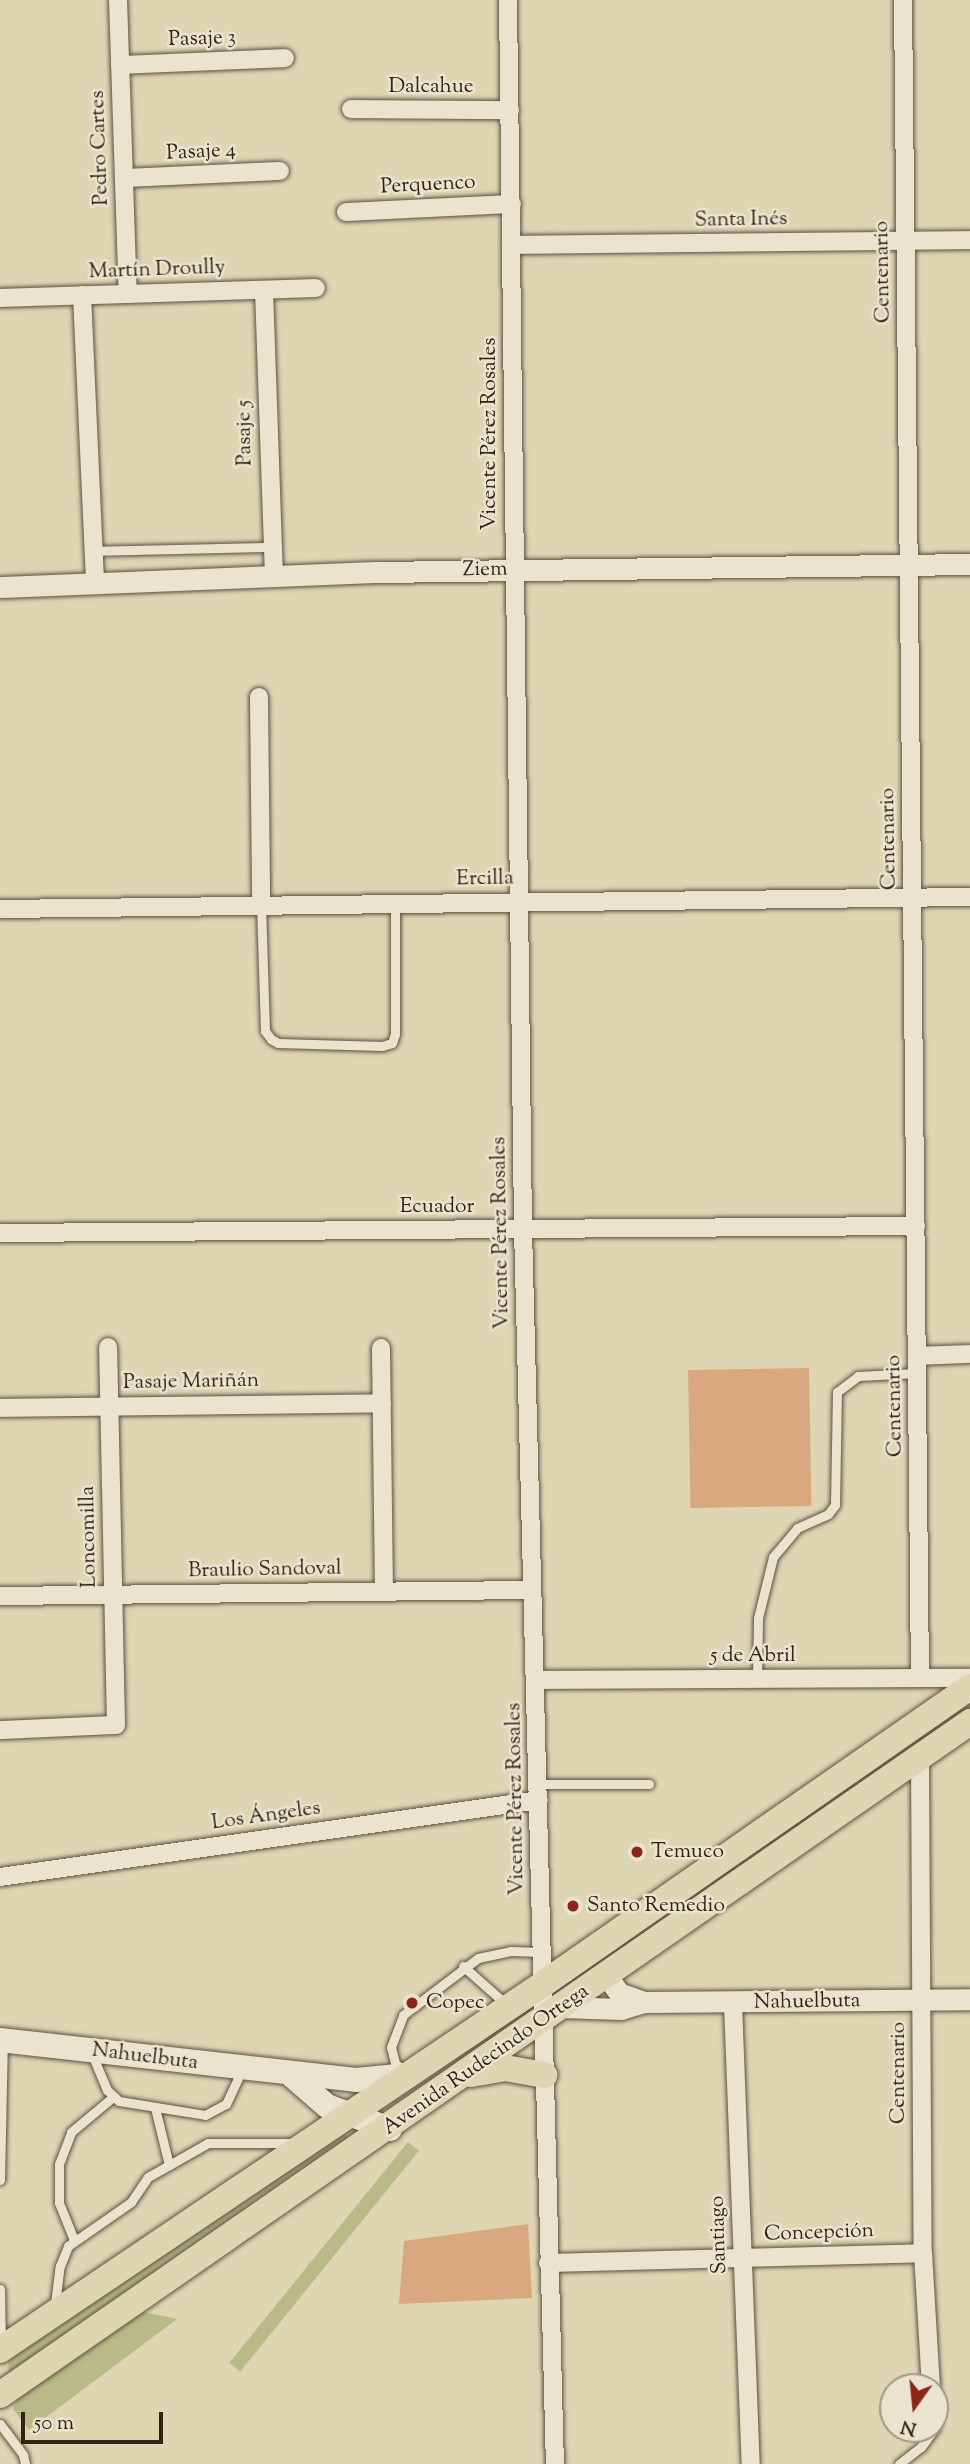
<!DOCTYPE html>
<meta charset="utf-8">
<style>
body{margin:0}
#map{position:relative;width:970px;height:2464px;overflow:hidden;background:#ded5b3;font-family:"Sorts Mill Goudy",serif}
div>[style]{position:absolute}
.green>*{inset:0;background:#b8bb88;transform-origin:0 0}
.building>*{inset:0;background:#daa87f;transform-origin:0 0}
.roads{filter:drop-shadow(0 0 2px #5e503e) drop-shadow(0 0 2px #5e503e)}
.service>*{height:9px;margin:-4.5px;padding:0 4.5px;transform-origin:4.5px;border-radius:4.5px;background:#eae4ce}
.minor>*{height:18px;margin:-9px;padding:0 9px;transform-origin:9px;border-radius:9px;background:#eae4ce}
.tertiary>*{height:21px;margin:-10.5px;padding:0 10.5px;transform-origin:10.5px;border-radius:10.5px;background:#eae4ce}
.secondary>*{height:24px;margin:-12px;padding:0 12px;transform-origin:12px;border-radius:12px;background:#eae4ce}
.primary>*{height:26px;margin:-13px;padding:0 13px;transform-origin:13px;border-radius:13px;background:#ded5b3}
.dots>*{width:19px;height:19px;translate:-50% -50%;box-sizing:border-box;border:4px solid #eae4ce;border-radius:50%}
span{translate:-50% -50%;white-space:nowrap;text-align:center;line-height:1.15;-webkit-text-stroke:5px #eae4ce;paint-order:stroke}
.street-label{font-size:21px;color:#332317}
.poi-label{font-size:21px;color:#332317}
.left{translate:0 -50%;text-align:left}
.north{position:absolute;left:879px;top:2373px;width:70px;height:70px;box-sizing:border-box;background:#eae4ce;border:2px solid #a19785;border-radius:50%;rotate:195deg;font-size:19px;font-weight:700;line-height:28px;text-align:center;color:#332317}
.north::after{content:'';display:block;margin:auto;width:24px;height:32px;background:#8f2418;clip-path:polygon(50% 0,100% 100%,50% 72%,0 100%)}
.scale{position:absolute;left:21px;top:2412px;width:142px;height:32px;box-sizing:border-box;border:4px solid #332317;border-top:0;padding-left:9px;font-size:21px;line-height:24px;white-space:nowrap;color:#332317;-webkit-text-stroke:5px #eae4ce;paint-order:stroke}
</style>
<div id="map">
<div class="green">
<i style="clip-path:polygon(970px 1699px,970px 1710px,711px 1888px,711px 1879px)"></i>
<i style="clip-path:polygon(343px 2134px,353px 2140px,9px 2374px,8px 2360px)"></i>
<i style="left:408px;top:2142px;width:14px;height:284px;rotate:39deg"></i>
<i style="clip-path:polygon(143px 2312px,177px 2319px,29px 2430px,13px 2409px,19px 2395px)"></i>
</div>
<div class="building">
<i style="left:809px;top:1368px;width:138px;height:121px;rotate:89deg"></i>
<i style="clip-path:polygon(528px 2224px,532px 2298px,399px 2304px,404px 2241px)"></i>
</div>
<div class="roads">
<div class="service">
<i style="left:93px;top:551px;width:178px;rotate:-1.3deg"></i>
<i style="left:261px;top:904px;width:127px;rotate:88.2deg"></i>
<i style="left:265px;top:1031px;width:10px;rotate:53deg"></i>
<i style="left:271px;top:1039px;width:8px;rotate:30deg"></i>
<i style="left:278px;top:1043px;width:104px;rotate:1.7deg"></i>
<i style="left:382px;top:1046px;width:10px;rotate:-17deg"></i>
<i style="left:392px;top:1043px;width:9px;rotate:-72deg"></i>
<i style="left:395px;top:1034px;width:131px;rotate:-90deg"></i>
<i style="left:757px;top:1678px;width:60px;rotate:-89deg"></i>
<i style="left:758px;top:1618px;width:63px;rotate:-76.2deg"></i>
<i style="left:773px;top:1557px;width:38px;rotate:-50deg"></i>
<i style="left:797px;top:1528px;width:34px;rotate:-24deg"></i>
<i style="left:828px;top:1514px;width:11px;rotate:-52deg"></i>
<i style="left:835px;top:1505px;width:113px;rotate:-89deg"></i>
<i style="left:837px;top:1392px;width:26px;rotate:-37deg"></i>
<i style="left:858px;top:1376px;width:59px;rotate:-2.9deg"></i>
<i style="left:539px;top:1784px;width:110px"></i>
<i style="left:463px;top:1966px;width:60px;rotate:41.6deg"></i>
<i style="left:91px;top:2052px;width:41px;rotate:67.2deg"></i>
<i style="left:107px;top:2090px;width:16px;rotate:43deg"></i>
<i style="left:119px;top:2101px;width:87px;rotate:9.2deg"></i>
<i style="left:205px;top:2115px;width:24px;rotate:-28deg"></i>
<i style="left:226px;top:2104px;width:38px;rotate:-65deg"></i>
<i style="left:403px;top:2071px;width:11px;rotate:-135deg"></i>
<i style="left:395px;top:2063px;width:16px;rotate:-104deg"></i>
<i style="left:391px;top:2047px;width:34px;rotate:-69deg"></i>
<i style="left:403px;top:2015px;width:94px;rotate:-37.2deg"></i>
<i style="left:478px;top:1958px;width:33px;rotate:-12deg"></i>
<i style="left:510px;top:1951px;width:32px;rotate:2deg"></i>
<i style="left:155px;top:2108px;width:59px;rotate:76.2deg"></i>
<i style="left:0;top:2180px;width:138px;rotate:-88.8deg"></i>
<i style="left:74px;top:2240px;width:40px;rotate:-112deg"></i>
<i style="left:59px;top:2203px;width:39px;rotate:-90deg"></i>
<i style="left:59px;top:2164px;width:34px;rotate:-69deg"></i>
<i style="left:71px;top:2132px;width:55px;rotate:-39.8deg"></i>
<i style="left:0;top:2289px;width:55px;rotate:89deg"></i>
<i style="left:55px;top:2304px;width:38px;rotate:-83deg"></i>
<i style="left:60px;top:2266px;width:22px;rotate:-68deg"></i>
<i style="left:68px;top:2246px;width:77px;rotate:-34.9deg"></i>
<i style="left:131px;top:2202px;width:30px;rotate:-56deg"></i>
<i style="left:148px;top:2177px;width:69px;rotate:-29.5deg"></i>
<i style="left:208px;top:2143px;width:84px"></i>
<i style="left:0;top:2424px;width:39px;rotate:53deg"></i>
<i style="left:23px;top:2455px;width:9px;rotate:77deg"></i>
<i style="left:935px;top:2428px;width:28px;rotate:-84deg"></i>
<i style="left:899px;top:2464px;width:28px;rotate:-38deg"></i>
<i style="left:921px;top:2447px;width:22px;rotate:-54deg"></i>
</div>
<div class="minor">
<i style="left:118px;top:0;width:294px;rotate:88.1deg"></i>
<i style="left:508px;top:0;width:1229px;rotate:89.3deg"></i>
<i style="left:523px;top:1229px;width:1235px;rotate:88.52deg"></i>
<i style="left:903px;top:0;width:1678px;rotate:89.42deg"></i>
<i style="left:120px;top:65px;width:165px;rotate:-2.4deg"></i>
<i style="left:351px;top:109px;width:159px;rotate:0.4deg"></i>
<i style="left:124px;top:178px;width:156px;rotate:-2.6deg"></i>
<i style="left:346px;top:212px;width:166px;rotate:-2.8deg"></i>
<i style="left:512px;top:245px;width:458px;rotate:-0.6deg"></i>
<i style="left:264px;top:290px;width:286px;rotate:88deg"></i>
<i style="left:82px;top:295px;width:288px;rotate:87.4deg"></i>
<i style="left:0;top:298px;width:316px;rotate:-1.8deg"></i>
<i style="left:259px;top:697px;width:207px;rotate:89.4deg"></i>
<i style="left:0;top:909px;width:970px;rotate:-0.71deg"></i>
<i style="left:0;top:1233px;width:916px;rotate:-0.44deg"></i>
<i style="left:381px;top:1348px;width:244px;rotate:89.3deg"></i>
<i style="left:917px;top:1356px;width:53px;rotate:-2.2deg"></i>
<i style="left:0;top:1408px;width:382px;rotate:-0.7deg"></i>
<i style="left:0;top:1596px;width:531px;rotate:-0.65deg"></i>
<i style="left:536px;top:1680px;width:434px;rotate:-0.3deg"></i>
<i style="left:0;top:1730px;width:116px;rotate:-2.5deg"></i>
<i style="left:116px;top:1725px;width:378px;rotate:-91.2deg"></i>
<i style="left:920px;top:1757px;width:496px;rotate:89.7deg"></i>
<i style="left:923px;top:2253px;width:134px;rotate:86.6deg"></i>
<i style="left:0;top:1877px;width:544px;rotate:-8.13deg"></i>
<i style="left:733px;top:2004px;width:460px;rotate:87.8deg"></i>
<i style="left:548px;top:2263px;width:375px;rotate:-1.5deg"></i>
</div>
<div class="tertiary">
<i style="left:0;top:587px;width:377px;rotate:-2.3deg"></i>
<i style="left:377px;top:572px;width:593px;rotate:-0.77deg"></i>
<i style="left:606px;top:1975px;width:22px;rotate:54deg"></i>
<i style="left:619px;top:1993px;width:27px;rotate:20deg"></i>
<i style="left:644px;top:2002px;width:326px;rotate:-0.5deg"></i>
<i style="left:560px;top:2007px;width:61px;rotate:1.9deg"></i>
<i style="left:621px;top:2009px;width:24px;rotate:-17deg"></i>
</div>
<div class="secondary">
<i style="left:0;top:2040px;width:358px;rotate:6.4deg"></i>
<i style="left:356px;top:2080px;width:52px;rotate:-5.5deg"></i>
<i style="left:290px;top:2074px;width:49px;rotate:40.9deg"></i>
<i style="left:327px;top:2106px;width:67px;rotate:20.1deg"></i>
</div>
<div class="primary">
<i style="left:471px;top:2074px;width:35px;rotate:-10deg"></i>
<i style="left:505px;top:2068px;width:40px;rotate:10deg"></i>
<i style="left:0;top:2350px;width:655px;rotate:-33.98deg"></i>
<i style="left:543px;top:1984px;width:520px;rotate:-34.82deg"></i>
<i style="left:0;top:2395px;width:1181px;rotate:-34.75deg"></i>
</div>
</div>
<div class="dots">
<i style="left:637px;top:1852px;background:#8f2418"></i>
<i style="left:573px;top:1906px;background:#8f2418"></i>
<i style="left:412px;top:2003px;background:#8f2418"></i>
</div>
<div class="street-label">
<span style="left:202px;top:39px;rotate:-2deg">Pasaje 3</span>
<span style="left:431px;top:87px">Dalcahue</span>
<span style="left:100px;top:148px;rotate:-92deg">Pedro Cartes</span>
<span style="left:201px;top:152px;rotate:-3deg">Pasaje 4</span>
<span style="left:428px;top:185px;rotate:-3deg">Perquenco</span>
<span style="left:741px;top:220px;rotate:-1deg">Santa Inés</span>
<span style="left:157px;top:270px;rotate:-2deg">Martín Droully</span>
<span style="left:883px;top:272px;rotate:-91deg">Centenario</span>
<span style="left:245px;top:433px;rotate:-91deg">Pasaje 5</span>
<span style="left:490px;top:434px;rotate:-90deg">Vicente Pérez Rosales</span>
<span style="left:485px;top:570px;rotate:-1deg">Ziem</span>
<span style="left:889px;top:839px;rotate:-91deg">Centenario</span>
<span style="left:485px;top:879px;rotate:-1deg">Ercilla</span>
<span style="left:437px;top:1207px">Ecuador</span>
<span style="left:501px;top:1233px;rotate:-91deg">Vicente Pérez Rosales</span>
<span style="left:191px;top:1382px;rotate:-1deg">Pasaje Mariñán</span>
<span style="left:895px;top:1406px;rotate:-91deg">Centenario</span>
<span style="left:89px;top:1537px;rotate:-91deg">Loncomilla</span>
<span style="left:265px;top:1570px;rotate:-1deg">Braulio Sandoval</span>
<span style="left:753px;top:1656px">5 de Abril</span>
<span style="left:516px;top:1799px;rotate:-91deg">Vicente Pérez Rosales</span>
<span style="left:266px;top:1816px;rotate:-8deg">Los Ángeles</span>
<span style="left:807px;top:2002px;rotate:-1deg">Nahuelbuta</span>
<span style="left:145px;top:2057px;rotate:7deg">Nahuelbuta</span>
<span style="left:486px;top:2060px;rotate:-35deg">Avenida Rudecindo Ortega</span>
<span style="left:899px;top:2073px;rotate:-90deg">Centenario</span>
<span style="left:819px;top:2233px;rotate:-2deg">Concepción</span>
<span style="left:719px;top:2235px;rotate:-92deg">Santiago</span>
</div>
<div class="poi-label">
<span class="left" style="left:651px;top:1852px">Temuco</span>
<span class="left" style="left:587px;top:1906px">Santo Remedio</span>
<span class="left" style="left:426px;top:2003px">Copec</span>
</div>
<div class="north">N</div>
<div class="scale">50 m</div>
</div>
